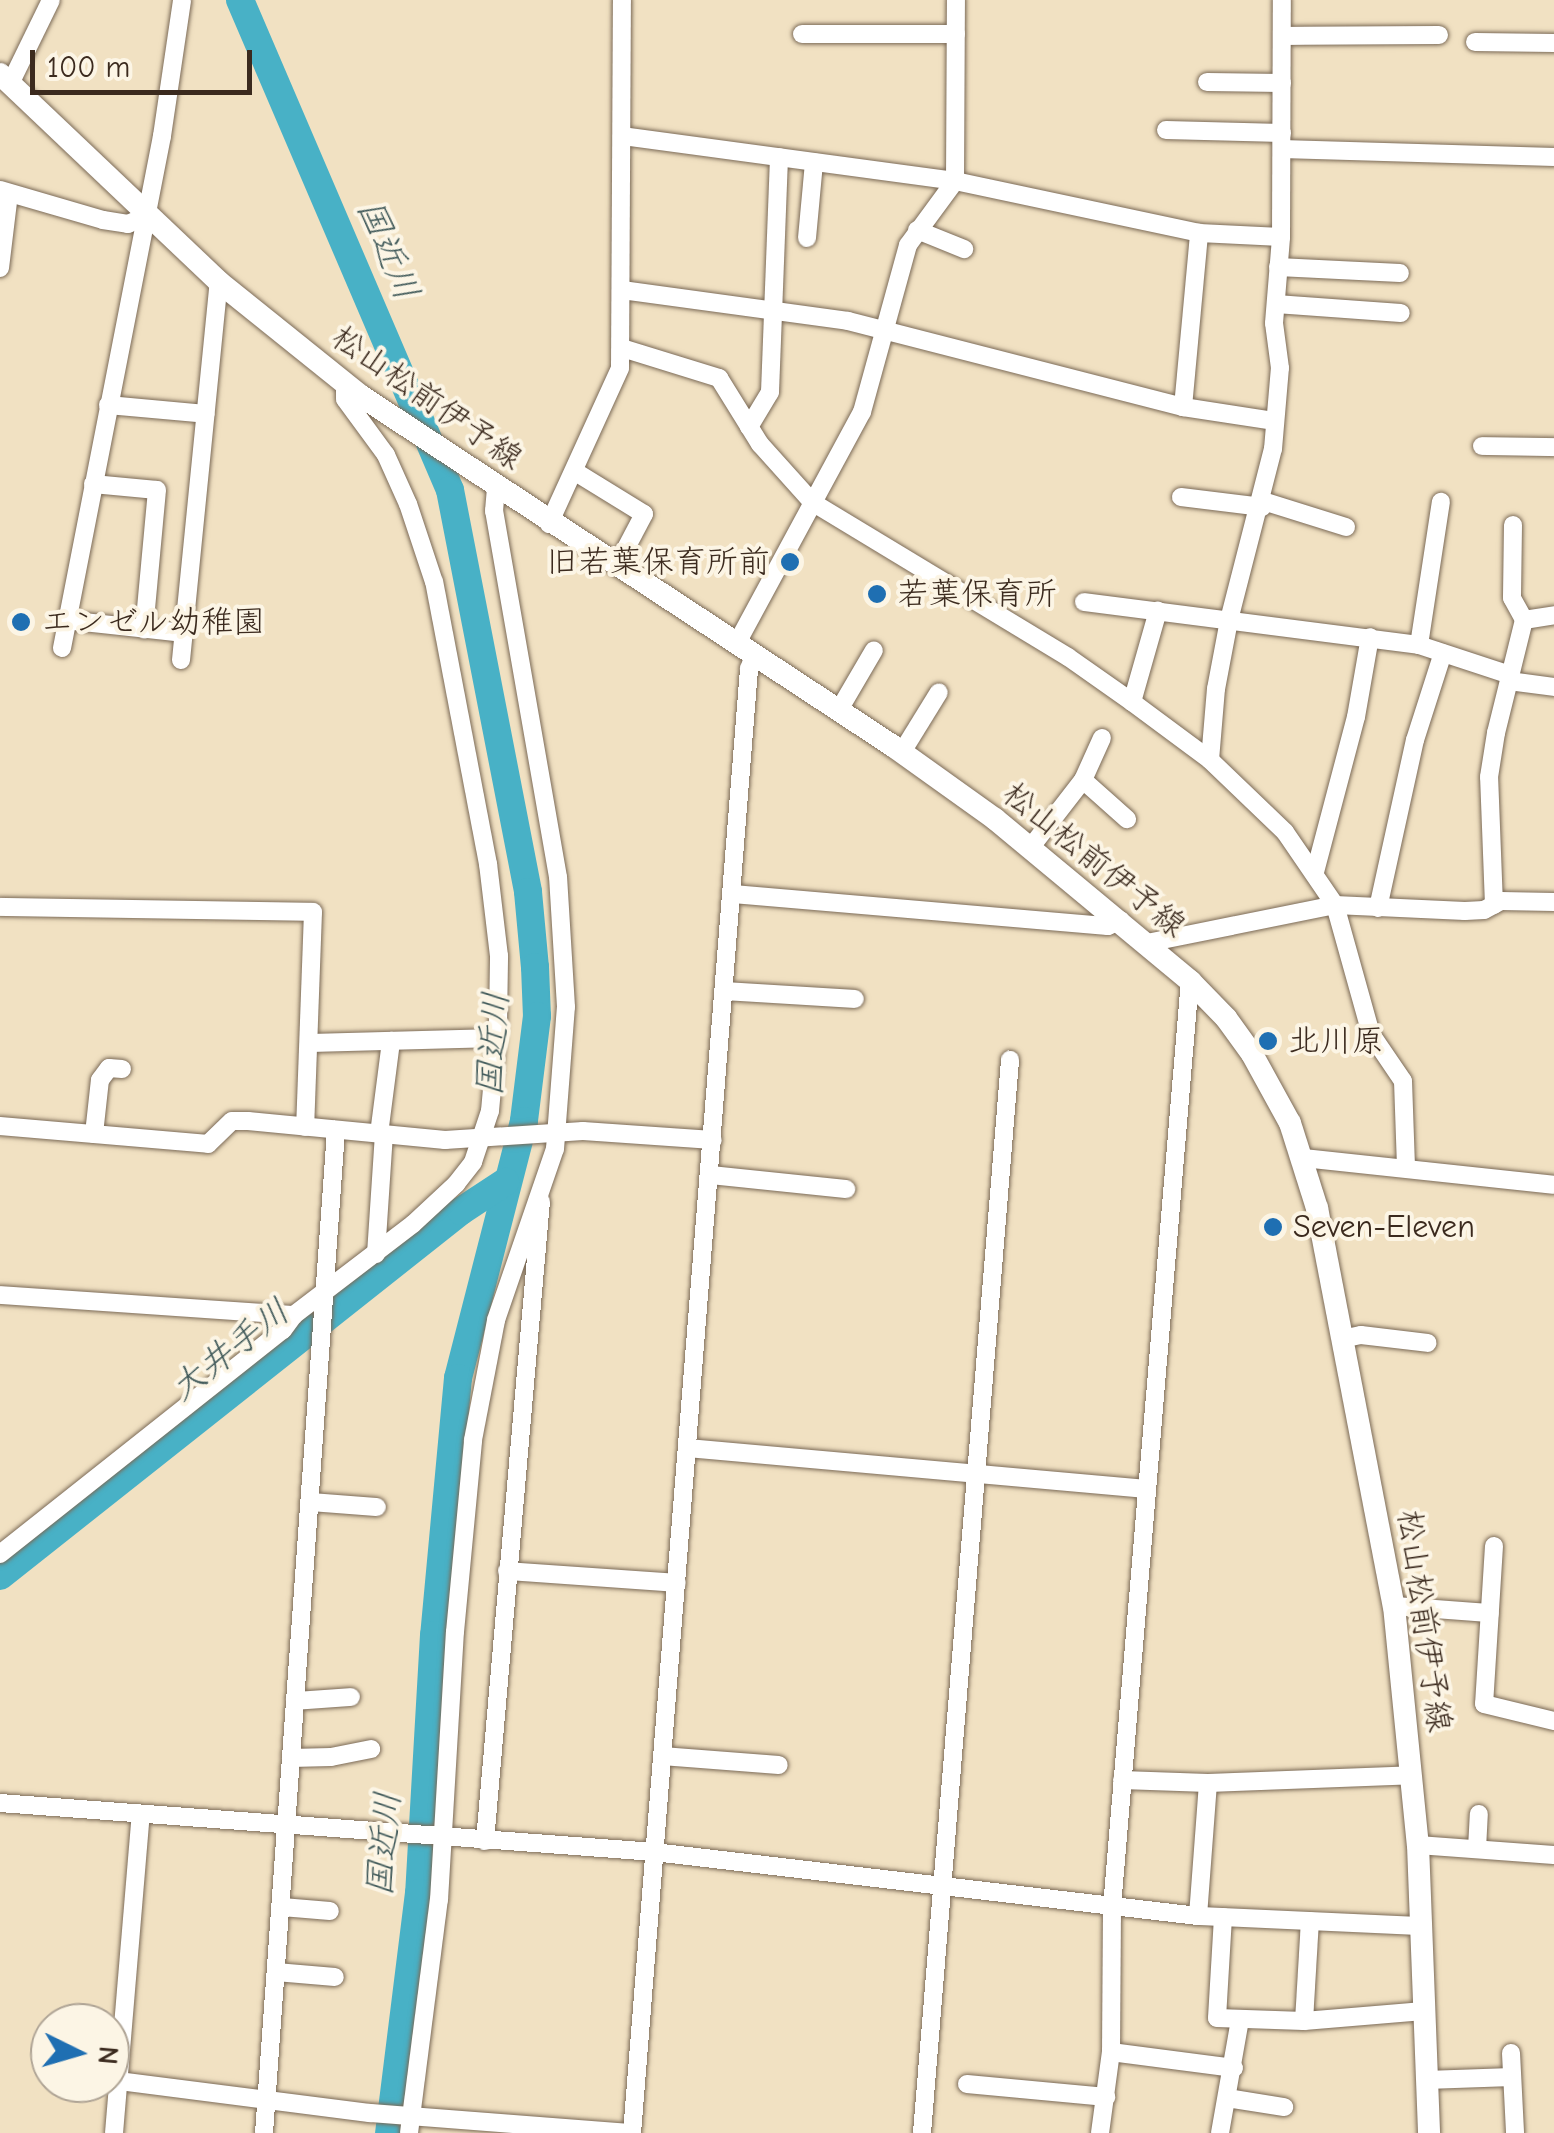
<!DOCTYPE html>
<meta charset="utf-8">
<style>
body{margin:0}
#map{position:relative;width:1554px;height:2133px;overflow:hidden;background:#f1e1c2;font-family:"Comic Neue","Klee One",sans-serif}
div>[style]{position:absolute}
.river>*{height:28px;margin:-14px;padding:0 14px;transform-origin:14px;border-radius:14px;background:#48b1c6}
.roads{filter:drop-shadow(0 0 2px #7b6a57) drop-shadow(0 0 2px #7b6a57)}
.minor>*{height:18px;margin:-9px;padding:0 9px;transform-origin:9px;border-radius:9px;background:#fff}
.major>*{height:22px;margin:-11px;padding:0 11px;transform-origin:11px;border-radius:11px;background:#fff}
.dots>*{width:28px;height:28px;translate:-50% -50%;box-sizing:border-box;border:5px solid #fcf5e5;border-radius:50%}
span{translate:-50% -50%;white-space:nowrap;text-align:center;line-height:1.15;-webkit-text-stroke:8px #fcf5e5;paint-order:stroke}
.street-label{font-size:32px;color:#3b2a1e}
.poi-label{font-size:32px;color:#3b2a1e}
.right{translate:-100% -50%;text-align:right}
.left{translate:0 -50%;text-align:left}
.water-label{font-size:35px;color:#405959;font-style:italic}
.north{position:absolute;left:30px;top:2003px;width:100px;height:100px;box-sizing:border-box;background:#fcf5e5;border:2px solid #afa495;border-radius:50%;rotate:95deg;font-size:28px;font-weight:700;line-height:40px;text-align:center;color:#3b2a1e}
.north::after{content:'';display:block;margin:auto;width:35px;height:45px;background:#1f6fb2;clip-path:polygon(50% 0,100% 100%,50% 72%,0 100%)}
.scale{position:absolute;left:30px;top:50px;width:222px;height:45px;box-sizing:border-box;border:5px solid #3b2a1e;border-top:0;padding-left:12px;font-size:30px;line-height:35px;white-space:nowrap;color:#3b2a1e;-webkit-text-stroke:8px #fcf5e5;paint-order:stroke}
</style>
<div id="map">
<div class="river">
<i style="left:240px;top:0;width:533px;rotate:66.8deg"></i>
<i style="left:450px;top:490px;width:409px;rotate:79deg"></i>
<i style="left:528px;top:892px;width:75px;rotate:84.7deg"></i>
<i style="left:535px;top:967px;width:49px;rotate:87.7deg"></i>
<i style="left:537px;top:1016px;width:106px;rotate:97.1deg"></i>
<i style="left:524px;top:1121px;width:265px;rotate:104.4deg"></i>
<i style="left:458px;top:1378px;width:258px;rotate:95.3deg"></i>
<i style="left:434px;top:1635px;width:258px;rotate:93.3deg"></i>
<i style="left:419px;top:1893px;width:242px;rotate:97.1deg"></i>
<i style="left:0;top:1576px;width:588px;rotate:-38.37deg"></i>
<i style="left:461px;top:1211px;width:53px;rotate:-33.4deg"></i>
</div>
<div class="roads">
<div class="minor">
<i style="left:802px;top:34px;width:154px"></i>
<i style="left:1282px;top:36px;width:157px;rotate:-0.4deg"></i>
<i style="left:1475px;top:42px;width:79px;rotate:0.7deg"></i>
<i style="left:1207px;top:82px;width:75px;rotate:0.8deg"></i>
<i style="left:10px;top:84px;width:93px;rotate:-64deg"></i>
<i style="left:1166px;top:130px;width:116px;rotate:1.5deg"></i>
<i style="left:623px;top:136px;width:335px;rotate:7.7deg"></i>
<i style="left:955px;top:181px;width:249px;rotate:12deg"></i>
<i style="left:1199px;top:233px;width:82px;rotate:2.8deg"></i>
<i style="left:1282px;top:149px;width:272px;rotate:1.7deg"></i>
<i style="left:0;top:190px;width:107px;rotate:16.2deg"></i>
<i style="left:103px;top:220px;width:25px;rotate:9deg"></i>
<i style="left:128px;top:224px;width:20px;rotate:-24deg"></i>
<i style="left:917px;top:230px;width:51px;rotate:22deg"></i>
<i style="left:807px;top:238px;width:76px;rotate:-84.7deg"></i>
<i style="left:1278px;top:267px;width:122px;rotate:2.8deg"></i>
<i style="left:0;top:268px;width:75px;rotate:-83.1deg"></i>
<i style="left:622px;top:290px;width:228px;rotate:7.8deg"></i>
<i style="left:848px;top:321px;width:346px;rotate:14.4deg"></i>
<i style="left:1183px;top:407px;width:93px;rotate:8.7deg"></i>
<i style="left:1276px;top:304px;width:125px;rotate:4.1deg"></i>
<i style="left:622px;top:348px;width:102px;rotate:17.2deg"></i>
<i style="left:719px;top:378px;width:78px;rotate:58.2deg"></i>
<i style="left:760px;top:444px;width:78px;rotate:48.1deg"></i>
<i style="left:812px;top:502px;width:299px;rotate:31.2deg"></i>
<i style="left:1068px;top:657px;width:78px;rotate:35.1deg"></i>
<i style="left:1132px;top:702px;width:97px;rotate:36.6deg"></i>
<i style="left:1210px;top:760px;width:104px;rotate:43.8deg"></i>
<i style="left:1285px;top:832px;width:88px;rotate:55.6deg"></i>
<i style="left:1335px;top:905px;width:134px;rotate:74.4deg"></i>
<i style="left:1371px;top:1034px;width:57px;rotate:55.8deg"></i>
<i style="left:1403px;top:1081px;width:86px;rotate:88deg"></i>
<i style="left:108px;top:405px;width:98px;rotate:5.2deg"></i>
<i style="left:1183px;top:407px;width:175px;rotate:-84.7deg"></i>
<i style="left:749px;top:427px;width:41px;rotate:-59deg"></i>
<i style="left:770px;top:392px;width:235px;rotate:-87.8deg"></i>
<i style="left:1482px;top:446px;width:72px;rotate:0.8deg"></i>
<i style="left:574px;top:471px;width:82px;rotate:31.6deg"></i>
<i style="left:644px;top:514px;width:60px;rotate:117.8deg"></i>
<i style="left:93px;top:484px;width:64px;rotate:5.4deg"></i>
<i style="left:157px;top:490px;width:140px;rotate:95.3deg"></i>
<i style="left:1181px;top:497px;width:82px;rotate:7deg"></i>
<i style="left:1263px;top:501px;width:87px;rotate:17.4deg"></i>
<i style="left:549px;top:524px;width:171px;rotate:-65.5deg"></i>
<i style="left:620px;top:368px;width:368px;rotate:-89.7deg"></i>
<i style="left:1513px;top:525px;width:73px;rotate:90.8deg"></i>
<i style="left:1512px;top:598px;width:25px;rotate:61deg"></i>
<i style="left:1084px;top:602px;width:338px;rotate:7.3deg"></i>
<i style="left:1419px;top:645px;width:96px;rotate:18.2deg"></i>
<i style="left:65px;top:620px;width:120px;rotate:6.2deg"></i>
<i style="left:737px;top:643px;width:263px;rotate:-61.6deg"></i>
<i style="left:862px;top:412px;width:173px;rotate:-74.6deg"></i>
<i style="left:908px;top:245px;width:79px;rotate:-53.7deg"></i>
<i style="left:955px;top:181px;width:181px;rotate:-89.7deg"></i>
<i style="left:1419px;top:645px;width:145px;rotate:-81.3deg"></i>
<i style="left:62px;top:648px;width:522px;rotate:-78.95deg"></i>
<i style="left:162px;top:136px;width:137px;rotate:-81.6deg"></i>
<i style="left:181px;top:660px;width:380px;rotate:-84.3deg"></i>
<i style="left:1509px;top:681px;width:45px;rotate:7.6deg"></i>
<i style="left:1132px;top:702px;width:95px;rotate:-74.1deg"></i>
<i style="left:839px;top:710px;width:69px;rotate:-59.7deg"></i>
<i style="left:902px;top:752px;width:70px;rotate:-58.3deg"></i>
<i style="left:1210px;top:760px;width:71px;rotate:-85.2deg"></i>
<i style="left:1216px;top:689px;width:70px;rotate:-79.3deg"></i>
<i style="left:1229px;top:620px;width:177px;rotate:-75.6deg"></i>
<i style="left:1273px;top:449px;width:81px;rotate:-85.1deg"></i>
<i style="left:1280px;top:368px;width:45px;rotate:-97.6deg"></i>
<i style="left:1274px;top:323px;width:86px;rotate:-85.3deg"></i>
<i style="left:1281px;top:237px;width:237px;rotate:-89.8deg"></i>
<i style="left:1083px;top:780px;width:59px;rotate:41.6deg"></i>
<i style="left:1031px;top:847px;width:85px;rotate:-52.2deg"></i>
<i style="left:1083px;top:780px;width:46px;rotate:-65.7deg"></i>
<i style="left:1315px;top:872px;width:160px;rotate:-75.2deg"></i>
<i style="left:1356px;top:717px;width:81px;rotate:-80.1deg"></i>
<i style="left:733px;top:894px;width:376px;rotate:4.9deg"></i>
<i style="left:1108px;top:926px;width:14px;rotate:-25deg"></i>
<i style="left:1494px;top:905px;width:128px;rotate:-92.2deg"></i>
<i style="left:1489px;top:777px;width:45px;rotate:-81deg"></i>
<i style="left:1496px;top:733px;width:116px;rotate:-76.1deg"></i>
<i style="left:1524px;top:620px;width:30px;rotate:-9deg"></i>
<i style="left:0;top:907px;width:313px;rotate:0.9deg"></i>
<i style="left:313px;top:912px;width:215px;rotate:92.1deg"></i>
<i style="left:1378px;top:908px;width:172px;rotate:-77.6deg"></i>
<i style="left:1415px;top:740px;width:91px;rotate:-72.2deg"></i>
<i style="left:1147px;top:943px;width:192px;rotate:-11.4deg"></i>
<i style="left:1335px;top:905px;width:130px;rotate:2.6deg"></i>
<i style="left:1465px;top:911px;width:19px;rotate:-3deg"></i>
<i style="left:1484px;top:910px;width:19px;rotate:-28deg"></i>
<i style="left:1501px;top:901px;width:53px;rotate:1.1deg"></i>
<i style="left:725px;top:991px;width:130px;rotate:3.5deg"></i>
<i style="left:310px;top:1043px;width:187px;rotate:-1.5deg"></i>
<i style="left:0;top:1126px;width:209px;rotate:4.9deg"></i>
<i style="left:208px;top:1144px;width:33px;rotate:-44deg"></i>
<i style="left:232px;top:1121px;width:16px"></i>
<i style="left:248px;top:1121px;width:198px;rotate:5.5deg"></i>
<i style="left:445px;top:1140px;width:138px;rotate:-3.7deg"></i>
<i style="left:583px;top:1131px;width:130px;rotate:4deg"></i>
<i style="left:94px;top:1134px;width:54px;rotate:-83.7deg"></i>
<i style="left:100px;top:1080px;width:15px;rotate:-53deg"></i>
<i style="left:109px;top:1068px;width:13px;rotate:4deg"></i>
<i style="left:379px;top:1134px;width:94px;rotate:-82.6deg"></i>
<i style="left:1303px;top:1158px;width:252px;rotate:6.1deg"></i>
<i style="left:710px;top:1175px;width:137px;rotate:5.9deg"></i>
<i style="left:376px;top:1254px;width:119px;rotate:-86.2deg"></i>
<i style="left:0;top:1295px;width:295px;rotate:3.9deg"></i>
<i style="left:294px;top:1315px;width:150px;rotate:-37.4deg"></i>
<i style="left:413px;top:1224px;width:59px;rotate:-42.9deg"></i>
<i style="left:456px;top:1184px;width:28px;rotate:-52deg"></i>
<i style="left:473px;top:1162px;width:54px;rotate:-71.6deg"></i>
<i style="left:490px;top:1111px;width:88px;rotate:-84.8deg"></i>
<i style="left:498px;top:1023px;width:67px;rotate:-89.1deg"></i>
<i style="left:499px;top:956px;width:93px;rotate:-96.8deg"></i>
<i style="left:488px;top:864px;width:287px;rotate:-100.8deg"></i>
<i style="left:434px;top:582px;width:82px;rotate:-108.4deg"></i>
<i style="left:408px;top:504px;width:54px;rotate:-114.2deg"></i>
<i style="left:386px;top:455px;width:69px;rotate:-126.2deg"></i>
<i style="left:345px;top:399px;width:16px;rotate:-90deg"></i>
<i style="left:1342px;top:1339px;width:19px;rotate:-12deg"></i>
<i style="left:1361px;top:1335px;width:67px;rotate:6.8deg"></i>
<i style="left:688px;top:1448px;width:460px;rotate:5.1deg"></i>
<i style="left:310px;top:1502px;width:67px;rotate:4.3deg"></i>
<i style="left:1494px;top:1546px;width:158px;rotate:93.6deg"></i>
<i style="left:1484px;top:1704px;width:72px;rotate:13.7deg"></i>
<i style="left:0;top:1554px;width:361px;rotate:-38.4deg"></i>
<i style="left:283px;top:1330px;width:19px;rotate:-54deg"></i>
<i style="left:507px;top:1571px;width:170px;rotate:4deg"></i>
<i style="left:1394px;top:1606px;width:96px;rotate:4.2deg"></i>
<i style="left:295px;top:1701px;width:56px;rotate:-4.1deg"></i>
<i style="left:662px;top:1756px;width:117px;rotate:4.4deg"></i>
<i style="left:291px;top:1758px;width:40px;rotate:-1.4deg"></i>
<i style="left:331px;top:1757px;width:41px;rotate:-11.3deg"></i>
<i style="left:1122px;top:1780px;width:86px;rotate:2deg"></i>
<i style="left:1208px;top:1783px;width:204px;rotate:-2.2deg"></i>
<i style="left:0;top:1803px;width:656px;rotate:4.28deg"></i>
<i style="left:654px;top:1852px;width:548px;rotate:6.71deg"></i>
<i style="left:1198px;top:1916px;width:223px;rotate:2.6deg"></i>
<i style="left:485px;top:1841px;width:642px;rotate:-85deg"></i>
<i style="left:1418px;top:1845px;width:136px;rotate:4.2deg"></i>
<i style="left:1477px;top:1849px;width:35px;rotate:-87deg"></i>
<i style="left:282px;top:1907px;width:48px;rotate:4.8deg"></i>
<i style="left:1198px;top:1916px;width:133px;rotate:-85.7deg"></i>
<i style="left:1223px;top:1917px;width:101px;rotate:93.4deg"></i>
<i style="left:1217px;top:2018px;width:87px;rotate:2deg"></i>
<i style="left:1304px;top:2021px;width:120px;rotate:-4.8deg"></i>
<i style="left:276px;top:1972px;width:59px;rotate:4.8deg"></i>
<i style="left:1304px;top:2021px;width:100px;rotate:-86.6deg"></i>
<i style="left:1111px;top:2052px;width:124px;rotate:7.4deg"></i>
<i style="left:1511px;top:2053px;width:80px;rotate:87.1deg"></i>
<i style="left:1426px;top:2080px;width:86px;rotate:-2deg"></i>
<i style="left:119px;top:2081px;width:253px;rotate:7.3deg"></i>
<i style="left:370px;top:2113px;width:258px;rotate:4.4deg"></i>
<i style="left:967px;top:2084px;width:140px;rotate:5.3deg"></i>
<i style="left:1227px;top:2098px;width:58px;rotate:9deg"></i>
<i style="left:114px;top:2133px;width:320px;rotate:-85.2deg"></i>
<i style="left:264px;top:2133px;width:1006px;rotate:-85.89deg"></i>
<i style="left:409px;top:2133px;width:235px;rotate:-82.7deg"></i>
<i style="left:439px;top:1900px;width:268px;rotate:-86.6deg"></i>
<i style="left:455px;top:1632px;width:193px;rotate:-84.6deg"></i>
<i style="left:473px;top:1440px;width:122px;rotate:-79.1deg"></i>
<i style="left:496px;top:1320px;width:181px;rotate:-71deg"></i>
<i style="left:555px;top:1149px;width:142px;rotate:-85.6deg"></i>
<i style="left:566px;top:1007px;width:130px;rotate:-93.5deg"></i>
<i style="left:558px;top:877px;width:372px;rotate:-99.9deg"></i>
<i style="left:494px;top:511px;width:24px;rotate:-85deg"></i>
<i style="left:632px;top:2133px;width:1469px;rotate:-85.43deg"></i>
<i style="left:749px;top:669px;width:15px;rotate:-70deg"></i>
<i style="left:922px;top:2133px;width:1077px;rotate:-85.31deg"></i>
<i style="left:1100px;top:2133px;width:82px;rotate:-82.3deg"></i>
<i style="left:1111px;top:2052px;width:145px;rotate:-89.6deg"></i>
<i style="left:1112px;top:1907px;width:929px;rotate:-85.19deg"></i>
<i style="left:1220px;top:2133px;width:115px;rotate:-80deg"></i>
</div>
<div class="major">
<i style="left:0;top:74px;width:302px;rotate:43.5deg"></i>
<i style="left:219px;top:282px;width:182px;rotate:38.8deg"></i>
<i style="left:361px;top:396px;width:637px;rotate:33.34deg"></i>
<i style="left:893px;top:746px;width:125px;rotate:35.6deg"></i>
<i style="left:995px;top:819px;width:254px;rotate:39.7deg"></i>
<i style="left:1190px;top:981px;width:52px;rotate:45.8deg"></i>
<i style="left:1226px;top:1018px;width:44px;rotate:54.2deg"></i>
<i style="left:1252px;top:1054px;width:79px;rotate:61.2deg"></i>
<i style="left:1290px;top:1123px;width:89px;rotate:72.4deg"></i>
<i style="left:1317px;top:1208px;width:405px;rotate:79.1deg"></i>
<i style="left:1394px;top:1606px;width:240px;rotate:84.3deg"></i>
<i style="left:1418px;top:1845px;width:288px;rotate:87.8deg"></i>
</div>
</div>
<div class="dots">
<i style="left:790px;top:562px;background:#1f6fb2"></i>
<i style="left:877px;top:594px;background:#1f6fb2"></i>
<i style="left:21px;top:622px;background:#1f6fb2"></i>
<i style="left:1268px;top:1041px;background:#1f6fb2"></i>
<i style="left:1273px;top:1227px;background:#1f6fb2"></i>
</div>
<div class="street-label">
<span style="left:427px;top:398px;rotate:35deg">松山松前伊予線</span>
<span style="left:1094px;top:860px;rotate:39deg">松山松前伊予線</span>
<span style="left:1424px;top:1621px;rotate:82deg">松山松前伊予線</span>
</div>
<div class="poi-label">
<span class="right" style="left:770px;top:562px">旧若葉保育所前</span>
<span class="left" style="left:897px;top:594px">若葉保育所</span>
<span class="left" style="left:41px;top:622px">エンゼル幼稚園</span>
<span class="left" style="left:1288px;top:1041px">北川原</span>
<span class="left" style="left:1293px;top:1227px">Seven-Eleven</span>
</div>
<div class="water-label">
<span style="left:388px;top:250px;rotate:67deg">国近川</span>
<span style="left:493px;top:1044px;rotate:-86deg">国近川</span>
<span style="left:230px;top:1350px;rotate:-38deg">大井手川</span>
<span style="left:384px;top:1844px;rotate:-85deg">国近川</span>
</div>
<div class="north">N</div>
<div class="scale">100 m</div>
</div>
